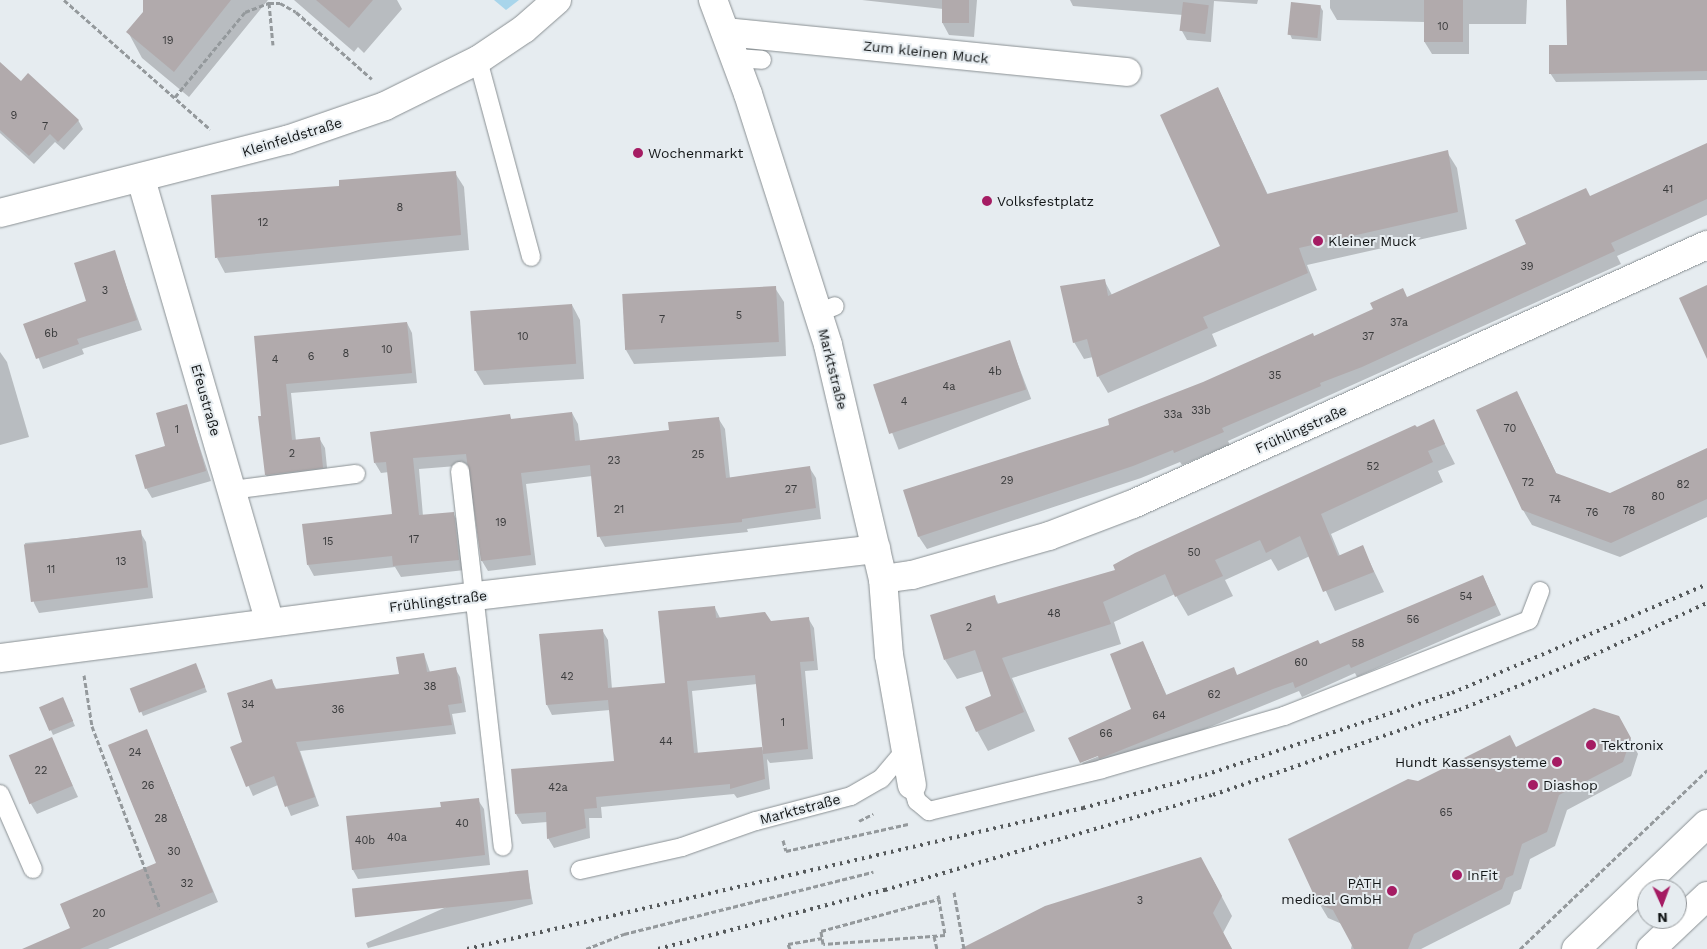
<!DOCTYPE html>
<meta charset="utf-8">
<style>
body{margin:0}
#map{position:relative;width:1707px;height:949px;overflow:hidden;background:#e6ecf0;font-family:"Work Sans",sans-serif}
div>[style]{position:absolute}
.green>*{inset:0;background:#a8d5eb}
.shadow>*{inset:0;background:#0003;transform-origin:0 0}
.building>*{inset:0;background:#b1aaac;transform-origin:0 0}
.path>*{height:3px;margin-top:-1.5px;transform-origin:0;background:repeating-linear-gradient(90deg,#94999c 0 5px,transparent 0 7.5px)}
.roads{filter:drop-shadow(0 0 1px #8a9093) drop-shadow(0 0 1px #8a9093)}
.lane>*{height:18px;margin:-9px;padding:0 9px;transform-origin:9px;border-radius:9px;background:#fff}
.street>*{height:28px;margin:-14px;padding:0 14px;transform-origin:14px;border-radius:14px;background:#fff}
.secondary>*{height:28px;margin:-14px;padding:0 14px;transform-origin:14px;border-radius:14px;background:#fff}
.rail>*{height:4px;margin-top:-2px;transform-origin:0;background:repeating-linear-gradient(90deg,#565a5c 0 2.5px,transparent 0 7.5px)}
.dots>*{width:14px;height:14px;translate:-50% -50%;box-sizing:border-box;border:2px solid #e6ecf0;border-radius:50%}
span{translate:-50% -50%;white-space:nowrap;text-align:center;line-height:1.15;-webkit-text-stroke:4px #e6ecf0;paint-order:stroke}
.number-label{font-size:11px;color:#3a3b3c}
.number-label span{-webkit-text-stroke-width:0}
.street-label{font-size:14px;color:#131617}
.poi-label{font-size:14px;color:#131617}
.left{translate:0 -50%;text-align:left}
.right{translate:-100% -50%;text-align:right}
.north{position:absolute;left:1637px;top:879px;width:50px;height:50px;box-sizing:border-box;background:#e6ecf0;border:1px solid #929699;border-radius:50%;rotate:178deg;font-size:14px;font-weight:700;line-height:20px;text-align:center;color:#131617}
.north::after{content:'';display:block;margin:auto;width:18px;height:22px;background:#a51c63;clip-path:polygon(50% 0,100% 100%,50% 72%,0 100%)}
</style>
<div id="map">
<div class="green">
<i style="clip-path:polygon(494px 0,519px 0,506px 10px)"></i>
</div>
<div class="shadow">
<i style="clip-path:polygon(144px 0,268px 0,189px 97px,142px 58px,128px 32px,145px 12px)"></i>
<i style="clip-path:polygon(294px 0,397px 0,402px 9px,364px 53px,358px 47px,354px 52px)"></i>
<i style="clip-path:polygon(862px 0,977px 0,974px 37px,949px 35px,942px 22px,943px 9px)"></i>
<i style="clip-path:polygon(1070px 0,1258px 0,1257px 4px,1214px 1px,1211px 42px,1187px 40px,1182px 31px,1183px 15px,1073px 6px)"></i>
<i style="clip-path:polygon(1330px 0,1527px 0,1526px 24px,1469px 24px,1469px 54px,1432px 54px,1424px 41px,1425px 22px,1337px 20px,1330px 8px)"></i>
<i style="clip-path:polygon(1567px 0,1707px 0,1707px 80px,1556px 82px,1550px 73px,1569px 46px)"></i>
<i style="clip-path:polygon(1320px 6px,1323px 11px,1321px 41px,1292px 39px,1290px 34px)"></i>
<i style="clip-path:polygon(0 63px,21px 82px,78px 120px,83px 129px,64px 150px,55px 142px,34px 164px,0 133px)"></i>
<i style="clip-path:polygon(1218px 88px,1268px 195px,1447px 152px,1457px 168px,1467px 229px,1307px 265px,1317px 290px,1212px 334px,1217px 346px,1108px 393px,1098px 376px,1093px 357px,1084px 359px,1074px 342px,1104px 280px,1112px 295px,1221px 247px)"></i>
<i style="clip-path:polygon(1707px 144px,1707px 215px,1617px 256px,1621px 264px,1228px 441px,1230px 445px,1182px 465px,1180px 462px,1141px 478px,927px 549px,919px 537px,905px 490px,1111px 426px,1203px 383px,1408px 299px,1527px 244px,1590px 198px)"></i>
<i style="clip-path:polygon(455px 173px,464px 187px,469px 250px,225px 273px,217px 258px,340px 187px)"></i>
<i style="clip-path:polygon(114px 252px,142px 330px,82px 349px,84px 354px,43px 369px,25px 324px,87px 302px)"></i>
<i style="clip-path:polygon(775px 288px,784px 302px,786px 356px,634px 364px,626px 350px)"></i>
<i style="clip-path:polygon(572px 305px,580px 320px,584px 379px,484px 385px,475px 370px)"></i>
<i style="clip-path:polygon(407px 323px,412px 333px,417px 383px,291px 393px,296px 441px,319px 438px,325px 448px,328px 477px,271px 484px,266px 475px,256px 337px)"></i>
<i style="left:1009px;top:341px;width:62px;height:142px;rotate:69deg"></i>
<i style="clip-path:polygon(0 352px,7px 362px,29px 437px,0 445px)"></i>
<i style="clip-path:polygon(1517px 393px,1557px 475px,1610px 495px,1707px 450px,1707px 517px,1620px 557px,1532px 525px,1523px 510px)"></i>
<i style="clip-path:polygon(186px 406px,211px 481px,152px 498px,146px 488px)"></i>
<i style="clip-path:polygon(572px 413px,578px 424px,580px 441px,671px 432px,718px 418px,725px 429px,730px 478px,809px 467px,816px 478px,821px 519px,747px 529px,748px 532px,605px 547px,599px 536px,592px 476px,526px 484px,536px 565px,488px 571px,482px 561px,469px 465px,419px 469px,423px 516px,453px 513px,459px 524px,465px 570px,401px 577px,395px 567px,314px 576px,308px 565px,393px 515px,389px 472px,381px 473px,375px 463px,509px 416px,512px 420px)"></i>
<i style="clip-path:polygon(1433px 421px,1455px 464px,1438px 471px,1443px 482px,1331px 534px,1340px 556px,1362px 546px,1384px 592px,1335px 611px,1310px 556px,1278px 571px,1271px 559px,1225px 580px,1233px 596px,1188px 616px,1175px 594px,1114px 622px,1121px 644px,1012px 678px,1035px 731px,988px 751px,977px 731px,993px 697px,984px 671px,957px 679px,945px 660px,994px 596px,999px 605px,1117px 571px)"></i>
<i style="clip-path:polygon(140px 532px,146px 542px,153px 598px,39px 613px,34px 603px,25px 543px)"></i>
<i style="clip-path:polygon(1483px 576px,1501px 615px,1357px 677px,1355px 673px,1302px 697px,1299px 691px,1113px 766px,1087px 772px,1082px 763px,1104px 754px,1133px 710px,1143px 643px,1167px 696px,1237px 676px,1320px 646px)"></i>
<i style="clip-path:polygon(evenodd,715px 608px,720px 618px,770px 622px,808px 618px,814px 628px,818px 670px,805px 671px,813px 759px,770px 763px,767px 759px,770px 789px,737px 798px,734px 794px,601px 807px,602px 818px,589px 818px,590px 838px,554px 848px,548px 838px,547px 822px,522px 824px,516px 814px,615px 762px,610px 710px,552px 715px,547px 705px,541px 635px,602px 630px,608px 640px,612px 689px,666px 684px,715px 608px,757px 684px,764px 752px,761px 748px,698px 754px,692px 691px,757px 684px)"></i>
<i style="clip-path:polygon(424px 654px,430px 672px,455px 668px,460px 677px,466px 712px,452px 714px,456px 734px,300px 751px,319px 806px,291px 816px,278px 785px,253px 796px,232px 748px,244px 743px,272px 681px,277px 690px,400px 676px)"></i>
<i style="clip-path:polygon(198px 670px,207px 692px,143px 716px,141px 711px)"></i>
<i style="clip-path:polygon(65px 703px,75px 726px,53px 735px,41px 708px)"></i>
<i style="clip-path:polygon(147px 731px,218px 902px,108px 949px,60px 949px,72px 928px,158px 864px)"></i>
<i style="clip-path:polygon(1627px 732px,1638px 754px,1631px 776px,1567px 810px,1555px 846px,1530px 859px,1521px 889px,1514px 892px,1510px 904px,1421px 949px,1351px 949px,1352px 944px,1342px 924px,1328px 918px,1319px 903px,1419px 782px,1516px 748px)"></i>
<i style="clip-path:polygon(51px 738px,78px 797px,37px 814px,31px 804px)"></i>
<i style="clip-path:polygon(478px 800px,484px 809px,490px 865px,358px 879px,353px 870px,347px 817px,442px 808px)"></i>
<i style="clip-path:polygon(527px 871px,533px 904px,368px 948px,366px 943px)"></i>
<i style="clip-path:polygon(1212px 878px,1232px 916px,1223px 933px,1232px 949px,993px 949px)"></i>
</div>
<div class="building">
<i style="clip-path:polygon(143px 0,231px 0,174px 72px,126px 32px,143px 12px)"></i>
<i style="clip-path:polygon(316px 0,373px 0,349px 28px)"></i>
<i style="left:942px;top:0;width:27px;height:23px"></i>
<i style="left:1424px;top:0;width:39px;height:42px"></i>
<i style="clip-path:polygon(1566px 0,1707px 0,1707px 71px,1549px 74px,1549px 45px,1567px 45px)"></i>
<i style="left:1183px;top:2px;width:26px;height:29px;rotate:7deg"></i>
<i style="left:1291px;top:2px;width:30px;height:33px;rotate:6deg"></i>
<i style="clip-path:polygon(0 62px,21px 81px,28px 73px,79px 120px,58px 142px,50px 134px,29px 156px,0 130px)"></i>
<i style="clip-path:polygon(1218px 87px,1267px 194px,1448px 150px,1458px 212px,1299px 248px,1308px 273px,1203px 317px,1208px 328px,1097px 377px,1087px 339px,1073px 343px,1060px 286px,1105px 279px,1108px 296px,1220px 246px,1160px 115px)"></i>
<i style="clip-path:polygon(1707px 143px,1707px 199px,1611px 243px,1615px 251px,1362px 367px,1320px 383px,1321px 386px,1222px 428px,1224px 432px,1174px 453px,1173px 450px,1133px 466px,918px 537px,903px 490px,1109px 425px,1108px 419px,1203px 382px,1313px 333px,1314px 336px,1373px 309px,1370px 303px,1403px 288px,1407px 297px,1526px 244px,1515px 220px,1586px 188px,1590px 196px)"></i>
<i style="clip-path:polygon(456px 171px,461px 235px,215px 258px,211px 195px,339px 186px,339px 180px)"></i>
<i style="clip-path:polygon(115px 250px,137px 320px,77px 339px,79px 344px,36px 359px,23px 324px,86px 301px,74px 263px)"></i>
<i style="clip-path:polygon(1707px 285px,1707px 359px,1679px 298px)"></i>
<i style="left:776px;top:286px;width:56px;height:154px;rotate:87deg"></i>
<i style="left:572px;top:304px;width:60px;height:102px;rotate:86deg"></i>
<i style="clip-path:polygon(407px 322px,412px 373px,286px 384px,292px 440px,320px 437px,323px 468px,265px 475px,258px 416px,261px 416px,254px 336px)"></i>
<i style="left:1010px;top:340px;width:52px;height:144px;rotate:72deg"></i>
<i style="clip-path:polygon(1517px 391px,1556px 473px,1610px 493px,1707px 448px,1707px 499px,1611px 543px,1522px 510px,1476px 410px)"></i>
<i style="clip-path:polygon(187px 404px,206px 471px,145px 489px,135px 455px,165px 446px,156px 413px)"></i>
<i style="clip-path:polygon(572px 412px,575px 441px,669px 430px,668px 422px,719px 417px,726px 478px,810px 466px,816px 508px,742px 519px,742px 522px,597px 537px,590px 465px,521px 473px,531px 555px,481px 561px,466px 454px,413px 458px,419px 515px,454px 512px,459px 560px,393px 566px,392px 556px,307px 565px,302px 524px,392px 514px,386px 462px,374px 463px,370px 432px,510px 414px,511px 419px)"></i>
<i style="clip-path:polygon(1434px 419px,1445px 444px,1428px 451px,1433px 462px,1321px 514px,1338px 556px,1363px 545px,1374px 572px,1323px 592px,1300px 536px,1266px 553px,1260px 540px,1215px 560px,1223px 576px,1175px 597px,1165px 574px,1103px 602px,1111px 624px,1002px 658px,1024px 712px,976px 732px,965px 707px,991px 696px,975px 650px,944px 660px,930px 615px,995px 595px,997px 604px,1115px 570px,1113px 565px,1135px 553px,1415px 425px,1417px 427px)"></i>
<i style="left:141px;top:530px;width:58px;height:118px;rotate:83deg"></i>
<i style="clip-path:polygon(1483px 575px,1496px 605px,1351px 668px,1349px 664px,1295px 688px,1293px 682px,1273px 689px,1099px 759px,1098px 756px,1080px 763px,1068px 738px,1131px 709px,1110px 654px,1143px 641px,1166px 695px,1234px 667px,1237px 675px,1318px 640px,1320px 644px)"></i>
<i style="clip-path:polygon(715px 606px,716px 618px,765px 612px,771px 621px,809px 617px,814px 661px,800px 662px,808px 749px,763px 754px,755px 675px,687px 681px,694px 753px,762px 747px,765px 779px,730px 789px,730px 784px,596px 797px,597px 808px,584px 809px,586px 828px,547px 839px,546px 812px,515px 814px,511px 769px,614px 761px,608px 700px,546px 705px,539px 634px,603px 629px,608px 688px,665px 683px,658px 611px)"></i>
<i style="clip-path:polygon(424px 653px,427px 672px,456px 667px,462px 703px,448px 705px,452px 725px,296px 742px,315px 797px,285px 807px,274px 776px,246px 787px,230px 747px,242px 742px,227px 693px,272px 679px,275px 689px,399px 674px,396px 657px)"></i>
<i style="left:196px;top:663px;width:26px;height:71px;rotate:69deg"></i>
<i style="left:63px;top:697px;width:26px;height:26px;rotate:67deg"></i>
<i style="clip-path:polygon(1594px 708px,1619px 716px,1631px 738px,1623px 762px,1559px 795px,1547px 832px,1522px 844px,1513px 875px,1506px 878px,1502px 889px,1414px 934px,1408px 949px,1354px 949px,1333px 910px,1318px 904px,1288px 839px,1408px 779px,1418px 781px,1510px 735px,1516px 747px)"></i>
<i style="clip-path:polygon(147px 729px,213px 892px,80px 949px,22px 949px,70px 928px,60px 904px,156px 863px,108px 745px)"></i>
<i style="left:52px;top:737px;width:53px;height:47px;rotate:67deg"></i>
<i style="clip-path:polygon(479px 798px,485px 855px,352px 870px,346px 816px,441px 807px,440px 802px)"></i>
<i style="clip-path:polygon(1201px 857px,1222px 896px,1213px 913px,1232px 949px,960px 949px,1045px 906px)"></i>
<i style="left:528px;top:870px;width:29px;height:177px;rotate:84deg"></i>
</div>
<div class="path">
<i style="left:64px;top:0;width:195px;rotate:41.5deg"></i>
<i style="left:269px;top:3px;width:42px;rotate:84.6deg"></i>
<i style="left:175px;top:97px;width:110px;rotate:-50.5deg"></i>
<i style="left:245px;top:12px;width:26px;rotate:-21deg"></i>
<i style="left:269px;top:3px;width:11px"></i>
<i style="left:280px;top:3px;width:18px;rotate:29deg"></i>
<i style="left:296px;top:12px;width:101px;rotate:41.4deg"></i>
<i style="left:84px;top:675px;width:52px;rotate:81.1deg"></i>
<i style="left:92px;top:726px;width:195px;rotate:69.6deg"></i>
<i style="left:859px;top:821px;width:16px;rotate:-27deg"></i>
<i style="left:783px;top:840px;width:11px;rotate:75deg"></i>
<i style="left:786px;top:851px;width:125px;rotate:-12.5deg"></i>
<i style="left:954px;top:892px;width:58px;rotate:80deg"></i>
<i style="left:938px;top:895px;width:4px;rotate:76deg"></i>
<i style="left:939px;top:899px;width:7px;rotate:82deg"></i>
<i style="left:940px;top:906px;width:29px;rotate:80deg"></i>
<i style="left:945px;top:935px;width:122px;rotate:175.8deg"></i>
<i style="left:823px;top:944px;width:13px;rotate:-99deg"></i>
<i style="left:821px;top:931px;width:122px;rotate:-15.2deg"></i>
<i style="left:934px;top:936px;width:13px;rotate:77deg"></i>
<i style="left:586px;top:949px;width:41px;rotate:-21.5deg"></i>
<i style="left:624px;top:934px;width:257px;rotate:-14deg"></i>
<i style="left:790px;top:949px;width:5px;rotate:-112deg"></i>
<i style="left:788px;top:944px;width:35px;rotate:-10deg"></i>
<i style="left:1520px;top:949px;width:259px;rotate:-43.7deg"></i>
</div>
<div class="roads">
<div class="lane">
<i style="left:736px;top:58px;width:26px;rotate:4deg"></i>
<i style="left:478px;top:60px;width:204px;rotate:74.9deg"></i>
<i style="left:818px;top:313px;width:18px;rotate:-22deg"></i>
<i style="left:460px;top:471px;width:378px;rotate:83.5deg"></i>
<i style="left:232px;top:490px;width:125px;rotate:-7.4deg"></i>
<i style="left:912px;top:785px;width:17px;rotate:73deg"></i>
<i style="left:917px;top:801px;width:16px;rotate:40deg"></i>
<i style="left:929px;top:811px;width:178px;rotate:-13.6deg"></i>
<i style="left:1102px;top:769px;width:190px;rotate:-16.2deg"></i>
<i style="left:1284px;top:716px;width:263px;rotate:-21.4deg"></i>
<i style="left:1529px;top:620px;width:31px;rotate:-69deg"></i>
<i style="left:0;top:794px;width:82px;rotate:66.3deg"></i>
<i style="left:580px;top:870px;width:105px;rotate:-12.7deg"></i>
<i style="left:682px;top:847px;width:78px;rotate:-19.4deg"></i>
<i style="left:756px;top:821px;width:98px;rotate:-14.7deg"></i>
<i style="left:851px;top:796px;width:34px;rotate:-30deg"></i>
<i style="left:881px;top:779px;width:38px;rotate:-50deg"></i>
</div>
<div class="street">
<i style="left:713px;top:0;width:100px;rotate:69.6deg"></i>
<i style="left:748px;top:94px;width:263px;rotate:72.3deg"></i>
<i style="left:828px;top:345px;width:240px;rotate:76.8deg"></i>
<i style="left:883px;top:579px;width:76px;rotate:85.5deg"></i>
<i style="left:889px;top:655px;width:132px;rotate:80deg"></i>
<i style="left:726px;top:32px;width:403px;rotate:5.7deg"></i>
<i style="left:141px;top:179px;width:461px;rotate:73.8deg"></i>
<i style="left:0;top:213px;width:296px;rotate:-14.3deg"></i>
<i style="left:287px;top:140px;width:104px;rotate:-19.1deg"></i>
<i style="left:385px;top:106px;width:104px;rotate:-26.3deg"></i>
<i style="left:478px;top:60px;width:55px;rotate:-34deg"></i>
<i style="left:524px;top:29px;width:44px;rotate:-41.3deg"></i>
<i style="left:883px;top:579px;width:29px;rotate:-8deg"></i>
<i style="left:912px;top:575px;width:142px;rotate:-15.9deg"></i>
<i style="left:1049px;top:536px;width:90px;rotate:-20.9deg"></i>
<i style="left:1133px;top:504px;width:630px;rotate:-24.29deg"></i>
<i style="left:0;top:658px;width:480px;rotate:-7.4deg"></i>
<i style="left:476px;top:596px;width:403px;rotate:-6.7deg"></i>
<i style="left:1651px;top:949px;width:77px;rotate:-43.4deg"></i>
</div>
<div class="secondary">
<i style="left:1576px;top:949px;width:181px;rotate:-43.7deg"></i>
</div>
</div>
<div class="rail">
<i style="left:467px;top:949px;width:632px;rotate:-12.89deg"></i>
<i style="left:1083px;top:808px;width:126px;rotate:-15.1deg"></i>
<i style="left:1205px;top:775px;width:260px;rotate:-18.4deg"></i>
<i style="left:1452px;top:693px;width:277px;rotate:-23.1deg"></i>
<i style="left:658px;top:949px;width:235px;rotate:-14.6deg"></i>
<i style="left:885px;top:890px;width:341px;rotate:-16.2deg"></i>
<i style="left:1213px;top:795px;width:260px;rotate:-19.1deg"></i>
<i style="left:1459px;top:710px;width:138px;rotate:-22.1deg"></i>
<i style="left:1587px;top:658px;width:132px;rotate:-24.6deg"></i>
</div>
<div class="dots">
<i style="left:638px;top:153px;background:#a51c63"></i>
<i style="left:987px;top:201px;background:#a51c63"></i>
<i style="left:1318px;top:241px;background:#a51c63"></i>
<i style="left:1591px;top:745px;background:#a51c63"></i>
<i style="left:1557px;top:762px;background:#a51c63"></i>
<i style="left:1533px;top:785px;background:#a51c63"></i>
<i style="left:1457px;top:875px;background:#a51c63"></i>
<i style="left:1392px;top:891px;background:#a51c63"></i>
</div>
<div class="number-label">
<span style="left:1443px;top:27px">10</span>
<span style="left:168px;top:41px">19</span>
<span style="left:14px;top:116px">9</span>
<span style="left:45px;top:127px">7</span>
<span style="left:1668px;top:190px">41</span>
<span style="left:400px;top:208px">8</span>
<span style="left:263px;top:223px">12</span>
<span style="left:1527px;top:267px">39</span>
<span style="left:105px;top:291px">3</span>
<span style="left:739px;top:316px">5</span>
<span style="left:662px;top:320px">7</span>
<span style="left:1399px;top:323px">37a</span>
<span style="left:51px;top:334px">6b</span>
<span style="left:523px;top:337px">10</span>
<span style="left:1368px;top:337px">37</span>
<span style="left:387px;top:350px">10</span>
<span style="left:346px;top:354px">8</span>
<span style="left:311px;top:357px">6</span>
<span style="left:275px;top:360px">4</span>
<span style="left:995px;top:372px">4b</span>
<span style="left:1275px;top:376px">35</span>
<span style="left:949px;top:387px">4a</span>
<span style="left:904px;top:402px">4</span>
<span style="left:1201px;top:411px">33b</span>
<span style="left:1173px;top:415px">33a</span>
<span style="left:1510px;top:429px">70</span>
<span style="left:177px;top:430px">1</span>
<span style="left:292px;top:454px">2</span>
<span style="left:698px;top:455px">25</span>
<span style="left:614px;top:461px">23</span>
<span style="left:1373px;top:467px">52</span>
<span style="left:1007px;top:481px">29</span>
<span style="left:1528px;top:483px">72</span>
<span style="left:1683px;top:485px">82</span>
<span style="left:791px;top:490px">27</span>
<span style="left:1658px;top:497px">80</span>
<span style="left:1555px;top:500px">74</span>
<span style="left:619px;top:510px">21</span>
<span style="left:1629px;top:511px">78</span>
<span style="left:1592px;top:513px">76</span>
<span style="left:501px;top:523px">19</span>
<span style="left:414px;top:540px">17</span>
<span style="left:328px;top:542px">15</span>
<span style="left:1194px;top:553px">50</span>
<span style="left:121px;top:562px">13</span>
<span style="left:51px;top:570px">11</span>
<span style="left:1466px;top:597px">54</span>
<span style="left:1054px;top:614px">48</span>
<span style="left:1413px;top:620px">56</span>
<span style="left:969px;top:628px">2</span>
<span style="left:1358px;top:644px">58</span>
<span style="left:1301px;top:663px">60</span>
<span style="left:567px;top:677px">42</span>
<span style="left:430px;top:687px">38</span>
<span style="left:1214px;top:695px">62</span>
<span style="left:248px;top:705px">34</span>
<span style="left:338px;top:710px">36</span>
<span style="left:1159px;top:716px">64</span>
<span style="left:783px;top:723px">1</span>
<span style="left:1106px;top:734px">66</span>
<span style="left:666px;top:742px">44</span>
<span style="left:135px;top:753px">24</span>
<span style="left:41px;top:771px">22</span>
<span style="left:148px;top:786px">26</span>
<span style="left:558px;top:788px">42a</span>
<span style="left:1446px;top:813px">65</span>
<span style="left:161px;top:819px">28</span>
<span style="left:462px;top:824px">40</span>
<span style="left:397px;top:838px">40a</span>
<span style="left:365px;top:841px">40b</span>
<span style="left:174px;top:852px">30</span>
<span style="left:187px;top:884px">32</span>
<span style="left:1140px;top:901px">3</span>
<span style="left:99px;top:914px">20</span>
</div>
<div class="street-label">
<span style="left:926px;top:52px;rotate:6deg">Zum kleinen Muck</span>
<span style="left:292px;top:137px;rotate:-17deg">Kleinfeldstraße</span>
<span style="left:833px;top:369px;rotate:76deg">Marktstraße</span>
<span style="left:206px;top:400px;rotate:74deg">Efeustraße</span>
<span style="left:1301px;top:429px;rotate:-24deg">Frühlingstraße</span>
<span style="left:438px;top:601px;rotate:-7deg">Frühlingstraße</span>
<span style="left:800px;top:809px;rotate:-15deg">Marktstraße</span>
</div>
<div class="poi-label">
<span class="left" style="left:648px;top:153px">Wochenmarkt</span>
<span class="left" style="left:997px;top:201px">Volksfestplatz</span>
<span class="left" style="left:1328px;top:241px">Kleiner Muck</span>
<span class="left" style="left:1601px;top:745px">Tektronix</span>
<span class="right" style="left:1547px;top:762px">Hundt Kassensysteme</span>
<span class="left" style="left:1543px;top:785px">Diashop</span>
<span class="left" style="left:1467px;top:875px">InFit</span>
<span class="right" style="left:1382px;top:891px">PATH<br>medical GmbH</span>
</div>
<div class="north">N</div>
</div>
